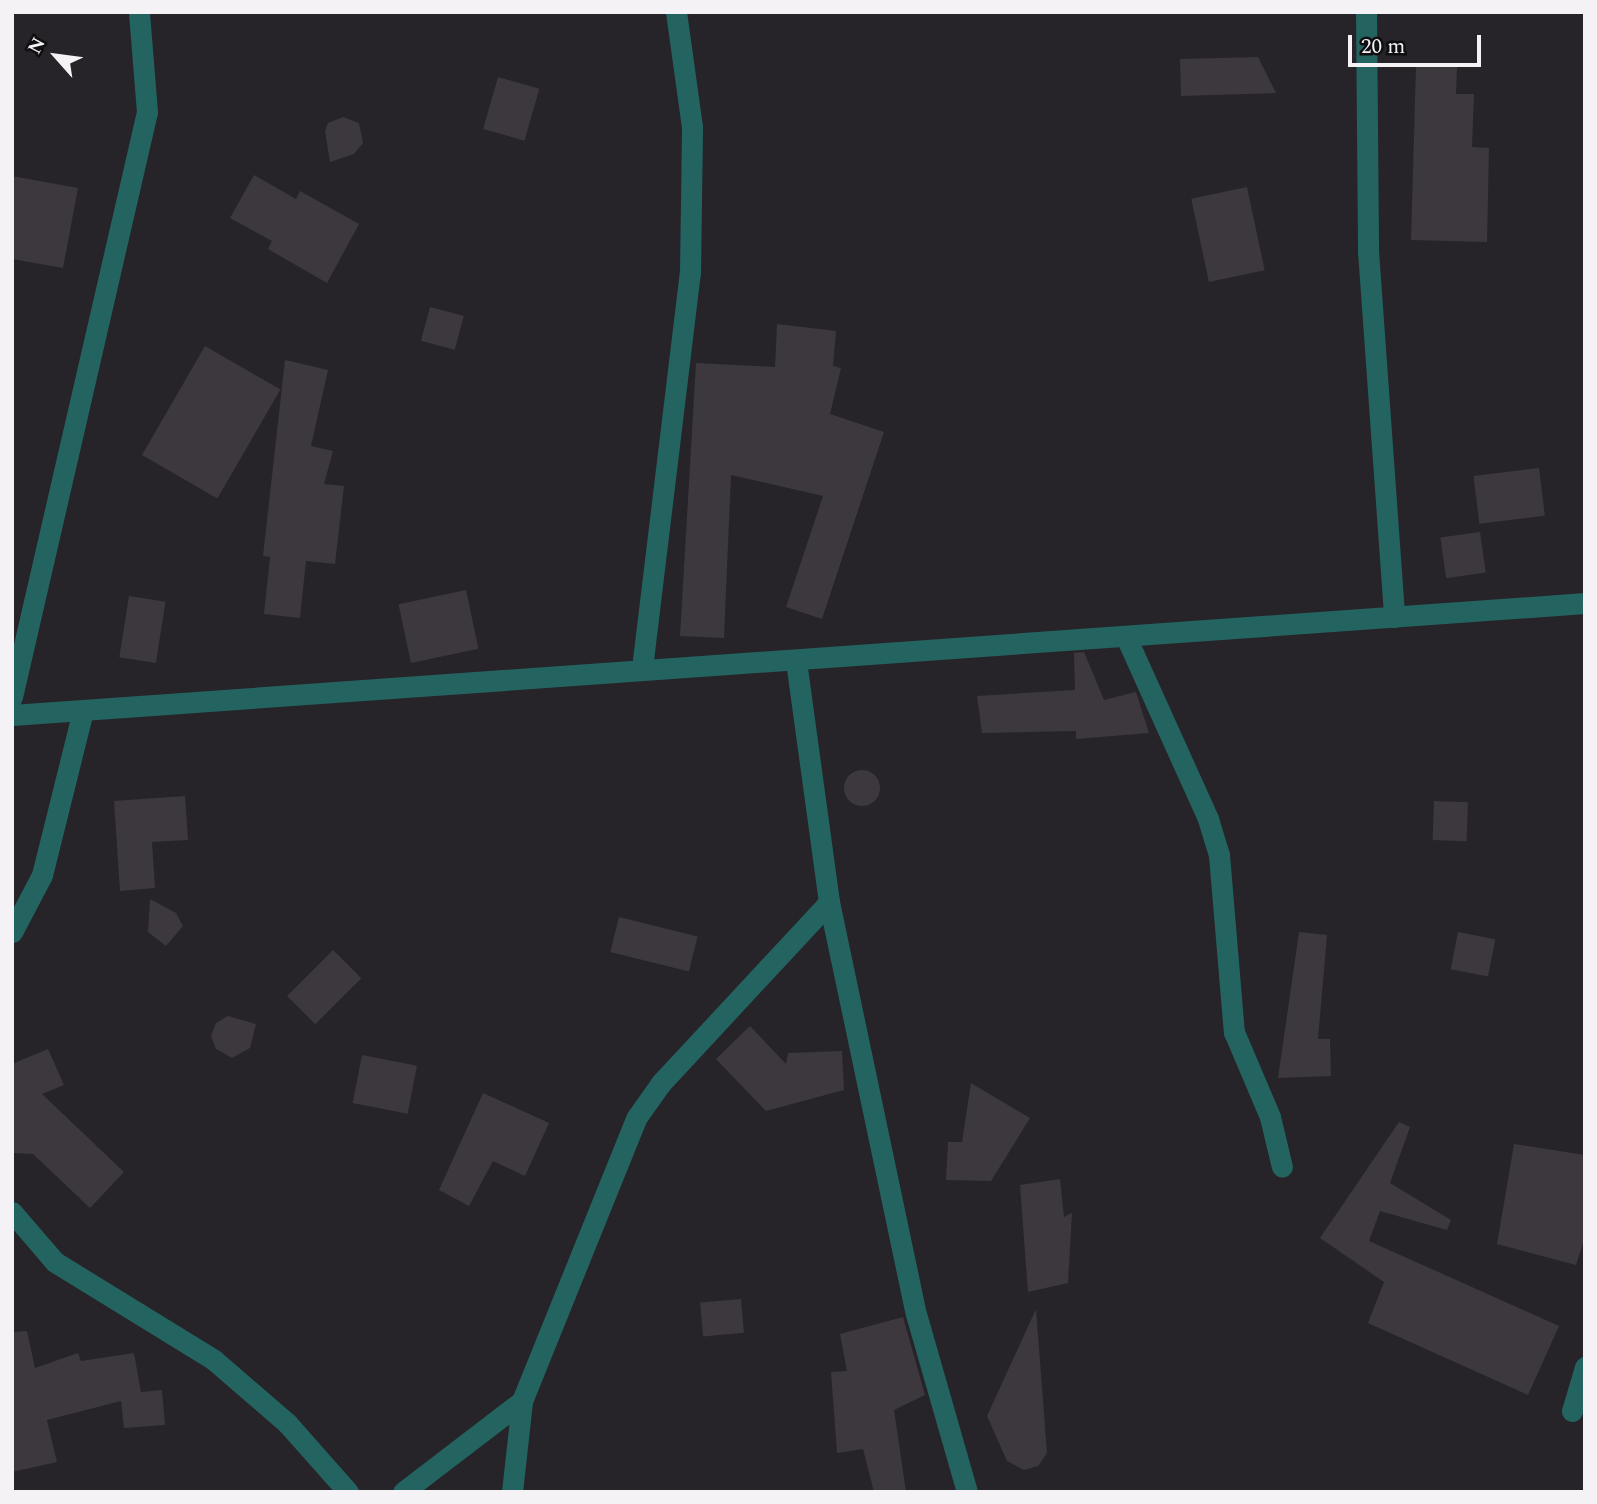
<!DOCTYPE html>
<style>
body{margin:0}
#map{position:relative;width:1597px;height:1504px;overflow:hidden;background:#272429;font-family:Spectral,serif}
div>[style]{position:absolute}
.building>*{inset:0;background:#3c383d;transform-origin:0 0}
.round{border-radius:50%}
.minor>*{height:21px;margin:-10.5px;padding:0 10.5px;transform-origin:10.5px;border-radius:10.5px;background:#236461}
span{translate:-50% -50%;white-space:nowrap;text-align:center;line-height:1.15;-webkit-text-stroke:5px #0f0e10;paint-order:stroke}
.frame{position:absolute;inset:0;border:14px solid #f4f2f5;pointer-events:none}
.north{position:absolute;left:21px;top:21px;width:70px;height:70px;-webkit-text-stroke:5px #0f0e10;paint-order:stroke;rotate:298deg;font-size:19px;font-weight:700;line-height:28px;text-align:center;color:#f4f2f5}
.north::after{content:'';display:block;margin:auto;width:24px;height:32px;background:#f4f2f5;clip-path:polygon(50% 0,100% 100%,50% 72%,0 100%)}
.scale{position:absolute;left:1348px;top:35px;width:133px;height:32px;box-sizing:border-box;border:4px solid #f4f2f5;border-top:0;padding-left:9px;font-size:21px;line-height:24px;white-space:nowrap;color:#f4f2f5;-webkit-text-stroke:5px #0f0e10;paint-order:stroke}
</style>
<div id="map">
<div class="building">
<i style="clip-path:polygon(1258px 57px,1276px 93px,1181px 96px,1180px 59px)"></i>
<i style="clip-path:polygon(1416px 65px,1457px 66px,1456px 94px,1474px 94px,1472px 147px,1489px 148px,1487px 242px,1411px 240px)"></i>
<i style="left:498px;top:77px;width:43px;height:54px;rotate:16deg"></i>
<i style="clip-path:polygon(343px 117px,359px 123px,363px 143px,354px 154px,330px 162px,325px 131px,328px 123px)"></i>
<i style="clip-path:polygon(254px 175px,296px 199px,300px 191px,359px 224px,327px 283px,268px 249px,272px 241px,230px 218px)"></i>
<i style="clip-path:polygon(12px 176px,78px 188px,63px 268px,12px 259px)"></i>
<i style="left:1247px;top:187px;width:85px;height:57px;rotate:78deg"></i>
<i style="left:430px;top:307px;width:35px;height:35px;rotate:15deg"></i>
<i style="clip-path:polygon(777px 324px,836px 331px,833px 366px,841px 368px,830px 414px,884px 432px,822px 619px,786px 607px,823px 496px,731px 475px,724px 638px,680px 636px,696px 363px,775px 367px)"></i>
<i style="left:205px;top:346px;width:87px;height:126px;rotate:30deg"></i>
<i style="clip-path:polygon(285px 360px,328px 370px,311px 446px,333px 451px,324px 484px,344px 486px,335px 564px,306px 561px,300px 618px,264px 614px,270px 557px,263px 556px)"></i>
<i style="left:1539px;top:468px;width:48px;height:66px;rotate:83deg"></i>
<i style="left:1480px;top:532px;width:41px;height:40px;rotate:82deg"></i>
<i style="left:466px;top:590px;width:60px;height:69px;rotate:78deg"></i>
<i style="left:129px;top:596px;width:37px;height:62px;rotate:9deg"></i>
<i style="clip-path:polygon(1084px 652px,1104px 700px,1136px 692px,1149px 733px,1076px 739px,1076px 731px,982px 733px,977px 696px,1075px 690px,1074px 653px)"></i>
<i class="round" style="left:844px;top:770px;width:36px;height:36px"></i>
<i style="clip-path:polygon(185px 796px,188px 840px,152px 842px,155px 888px,120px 891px,114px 801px)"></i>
<i style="left:1434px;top:801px;width:34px;height:39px;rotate:2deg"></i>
<i style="clip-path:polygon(150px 899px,176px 913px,183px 926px,166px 946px,148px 932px)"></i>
<i style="left:619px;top:917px;width:81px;height:36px;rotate:14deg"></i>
<i style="clip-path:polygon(1299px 932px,1327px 935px,1318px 1039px,1330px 1039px,1331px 1076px,1278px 1078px)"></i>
<i style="left:1458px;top:932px;width:38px;height:38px;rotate:11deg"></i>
<i style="left:333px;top:950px;width:40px;height:65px;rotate:45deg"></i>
<i style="clip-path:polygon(228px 1016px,256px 1024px,250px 1048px,232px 1058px,216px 1049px,211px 1036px,216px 1023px)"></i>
<i style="clip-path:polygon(750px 1026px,786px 1064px,788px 1053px,842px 1051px,844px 1090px,766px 1111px,716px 1059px)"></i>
<i style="clip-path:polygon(48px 1049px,64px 1085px,42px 1094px,124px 1172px,90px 1208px,33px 1154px,12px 1153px,12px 1064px)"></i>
<i style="left:362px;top:1055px;width:56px;height:49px;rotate:11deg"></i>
<i style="clip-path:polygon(971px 1083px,1030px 1118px,991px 1181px,946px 1180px,948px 1142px,962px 1142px)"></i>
<i style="clip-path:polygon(483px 1093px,549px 1123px,525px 1176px,493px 1161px,469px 1206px,439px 1190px)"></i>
<i style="clip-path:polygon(1399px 1122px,1410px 1127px,1390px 1183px,1451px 1220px,1447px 1230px,1380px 1211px,1369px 1241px,1559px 1326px,1528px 1395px,1368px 1323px,1384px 1282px,1320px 1238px)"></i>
<i style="clip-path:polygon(1514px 1144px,1585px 1155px,1585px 1237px,1576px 1265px,1497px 1244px)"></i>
<i style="clip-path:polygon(1060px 1179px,1064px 1217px,1072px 1213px,1068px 1283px,1028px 1292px,1020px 1185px)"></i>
<i style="left:741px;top:1299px;width:34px;height:41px;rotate:85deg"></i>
<i style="clip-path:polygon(1036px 1309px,1047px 1453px,1038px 1466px,1024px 1470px,1007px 1461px,987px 1416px)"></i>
<i style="clip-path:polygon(903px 1317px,925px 1395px,894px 1410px,906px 1492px,874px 1492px,863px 1449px,837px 1453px,831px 1372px,847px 1371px,840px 1334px)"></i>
<i style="clip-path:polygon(27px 1331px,35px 1368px,78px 1353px,81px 1361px,134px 1353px,141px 1392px,162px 1390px,165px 1425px,124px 1428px,121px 1401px,47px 1420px,57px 1462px,12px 1472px,12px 1332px)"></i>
</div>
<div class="minor">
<i style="left:1366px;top:12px;width:239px;rotate:89.5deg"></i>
<i style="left:1368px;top:251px;width:367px;rotate:85.9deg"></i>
<i style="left:1126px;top:637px;width:200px;rotate:65.7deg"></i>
<i style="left:1208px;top:819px;width:38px;rotate:73deg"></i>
<i style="left:1219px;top:855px;width:178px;rotate:85.2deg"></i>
<i style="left:1234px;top:1032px;width:92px;rotate:67deg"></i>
<i style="left:1270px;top:1117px;width:51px;rotate:76.5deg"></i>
<i style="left:796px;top:661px;width:243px;rotate:82.2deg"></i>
<i style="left:829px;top:902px;width:421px;rotate:78.1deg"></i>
<i style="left:916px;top:1314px;width:185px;rotate:74deg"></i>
<i style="left:642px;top:668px;width:398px;rotate:-83.1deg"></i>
<i style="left:690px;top:273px;width:146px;rotate:-89.2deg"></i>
<i style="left:692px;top:127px;width:116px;rotate:-97.9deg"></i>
<i style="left:12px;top:697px;width:600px;rotate:-77.01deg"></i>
<i style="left:147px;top:112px;width:100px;rotate:-94.6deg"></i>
<i style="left:12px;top:715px;width:1577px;rotate:-4.07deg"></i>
<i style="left:12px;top:932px;width:64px;rotate:-62.2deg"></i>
<i style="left:42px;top:875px;width:166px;rotate:-76deg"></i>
<i style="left:12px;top:1212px;width:66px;rotate:49.3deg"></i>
<i style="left:55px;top:1262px;width:187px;rotate:31.6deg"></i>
<i style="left:214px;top:1360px;width:96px;rotate:40.8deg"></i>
<i style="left:287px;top:1423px;width:92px;rotate:48.5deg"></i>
<i style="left:1572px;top:1411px;width:46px;rotate:-73.5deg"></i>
<i style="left:403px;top:1492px;width:150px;rotate:-37.4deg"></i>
<i style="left:512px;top:1492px;width:92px;rotate:-83.7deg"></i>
<i style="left:522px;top:1401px;width:306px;rotate:-68deg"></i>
<i style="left:637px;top:1117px;width:42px;rotate:-54.8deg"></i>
<i style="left:661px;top:1083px;width:247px;rotate:-47.1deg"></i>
</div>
<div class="frame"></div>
<div class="north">N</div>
<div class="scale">20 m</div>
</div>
